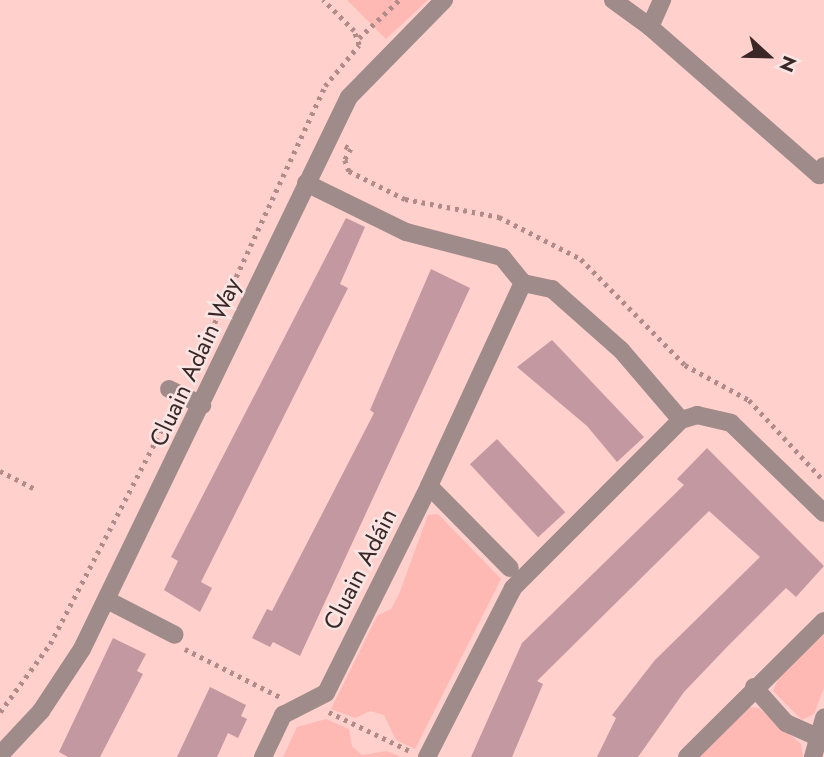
<!DOCTYPE html>
<meta charset="utf-8">
<style>
body{margin:0}
#map{position:relative;width:824px;height:757px;overflow:hidden;background:#ffd0cc;font-family:Jost,sans-serif}
div>[style]{position:absolute}
.green>*{inset:0;background:#ffb9b5}
.building>*{inset:0;background:#c398a1;transform-origin:0 0}
.path>*{height:4.5px;margin-top:-2.25px;transform-origin:0;background:repeating-linear-gradient(90deg,#af8c89 0 3.5px,transparent 0 8.5px)}
.street>*{height:18px;margin:-9px;padding:0 9px;transform-origin:9px;border-radius:9px;background:#9f8b89}
span{translate:-50% -50%;white-space:nowrap;text-align:center;line-height:1.15;-webkit-text-stroke:5px #f8e5e4;paint-order:stroke}
.street-label{font-size:24px;color:#3a2827}
.north{position:absolute;left:733px;top:21px;width:70px;height:70px;-webkit-text-stroke:5px #f8e5e4;paint-order:stroke;rotate:112deg;font-size:19px;font-weight:700;line-height:28px;text-align:center;color:#3a2827}
.north::after{content:'';display:block;margin:auto;width:24px;height:32px;background:#3a2827;clip-path:polygon(50% 0,100% 100%,50% 72%,0 100%)}
</style>
<div id="map">
<div class="green">
<i style="clip-path:polygon(347px 0,428px 0,386px 39px)"></i>
<i style="clip-path:polygon(438px 514px,501px 579px,415px 749px,396px 740px,384px 715px,370px 711px,355px 718px,331px 709px,377px 616px,391px 609px,399px 594px,428px 515px)"></i>
<i style="clip-path:polygon(824px 634px,824px 688px,814px 714px,802px 720px,773px 691px,779px 677px)"></i>
<i style="clip-path:polygon(749px 707px,759px 708px,801px 744px,803px 757px,699px 757px)"></i>
<i style="clip-path:polygon(326px 719px,349px 729px,352px 746px,362px 755px,387px 751px,401px 757px,283px 757px,297px 727px)"></i>
</div>
<div class="building">
<i style="clip-path:polygon(346px 218px,365px 227px,340px 284px,348px 288px,201px 582px,212px 588px,200px 612px,164px 590px,178px 561px,171px 557px)"></i>
<i style="clip-path:polygon(431px 269px,470px 288px,300px 656px,273px 642px,270px 647px,252px 638px,267px 609px,272px 611px,374px 413px,370px 410px)"></i>
<i style="clip-path:polygon(552px 340px,644px 437px,617px 462px,587px 426px,517px 367px)"></i>
<i style="left:497px;top:439px;width:100px;height:37px;rotate:47deg"></i>
<i style="clip-path:polygon(707px 448px,824px 566px,796px 597px,786px 588px,726px 648px,684px 692px,638px 757px,597px 757px,616px 718px,612px 715px,655px 660px,760px 557px,709px 511px,537px 681px,543px 684px,512px 757px,471px 757px,522px 643px,684px 485px,677px 479px)"></i>
<i style="clip-path:polygon(113px 638px,146px 654px,137px 671px,143px 674px,100px 757px,68px 757px,59px 752px)"></i>
<i style="clip-path:polygon(210px 687px,246px 705px,241px 716px,247px 719px,238px 738px,228px 733px,217px 757px,177px 757px)"></i>
</div>
<div class="path">
<i style="left:359px;top:38px;width:55px;rotate:-43.5deg"></i>
<i style="left:345px;top:146px;width:7px;rotate:27deg"></i>
<i style="left:351px;top:149px;width:13px;rotate:119deg"></i>
<i style="left:345px;top:160px;width:12px;rotate:70deg"></i>
<i style="left:349px;top:171px;width:63px;rotate:26.6deg"></i>
<i style="left:405px;top:199px;width:96px;rotate:10.8deg"></i>
<i style="left:499px;top:217px;width:92px;rotate:27.1deg"></i>
<i style="left:581px;top:259px;width:148px;rotate:45.5deg"></i>
<i style="left:685px;top:365px;width:73px;rotate:28.7deg"></i>
<i style="left:749px;top:400px;width:110px;rotate:47.2deg"></i>
<i style="left:200px;top:354px;width:296px;rotate:-65deg"></i>
<i style="left:325px;top:86px;width:53px;rotate:-50.3deg"></i>
<i style="left:359px;top:45px;width:15px;rotate:-110deg"></i>
<i style="left:354px;top:31px;width:44px;rotate:-135deg"></i>
<i style="left:0;top:471px;width:38px;rotate:27deg"></i>
<i style="left:185px;top:649px;width:106px;rotate:26.8deg"></i>
<i style="left:0;top:712px;width:84px;rotate:-53.7deg"></i>
<i style="left:50px;top:644px;width:262px;rotate:-62.5deg"></i>
<i style="left:329px;top:712px;width:90px;rotate:25.7deg"></i>
</div>
<div class="street">
<i style="left:613px;top:0;width:46px;rotate:36.1deg"></i>
<i style="left:650px;top:27px;width:30px;rotate:-66deg"></i>
<i style="left:650px;top:27px;width:225px;rotate:41.2deg"></i>
<i style="left:819px;top:175px;width:10px;rotate:-61deg"></i>
<i style="left:306px;top:183px;width:111px;rotate:26.1deg"></i>
<i style="left:406px;top:232px;width:99px;rotate:14.6deg"></i>
<i style="left:502px;top:257px;width:33px;rotate:51deg"></i>
<i style="left:523px;top:283px;width:30px;rotate:12deg"></i>
<i style="left:552px;top:289px;width:92px;rotate:41.5deg"></i>
<i style="left:621px;top:350px;width:92px;rotate:49.4deg"></i>
<i style="left:681px;top:420px;width:17px;rotate:-17deg"></i>
<i style="left:697px;top:415px;width:35px;rotate:13deg"></i>
<i style="left:731px;top:423px;width:129px;rotate:44.1deg"></i>
<i style="left:169px;top:389px;width:37px;rotate:26deg"></i>
<i style="left:429px;top:486px;width:224px;rotate:-65.2deg"></i>
<i style="left:107px;top:600px;width:76px;rotate:27.2deg"></i>
<i style="left:754px;top:687px;width:48px;rotate:48.4deg"></i>
<i style="left:786px;top:723px;width:35px;rotate:24deg"></i>
<i style="left:0;top:755px;width:60px;rotate:-47deg"></i>
<i style="left:41px;top:711px;width:74px;rotate:-56.5deg"></i>
<i style="left:82px;top:649px;width:613px;rotate:-64.19deg"></i>
<i style="left:349px;top:97px;width:136px;rotate:-45.6deg"></i>
<i style="left:263px;top:757px;width:47px;rotate:-64.5deg"></i>
<i style="left:283px;top:715px;width:48px;rotate:-27.1deg"></i>
<i style="left:326px;top:693px;width:231px;rotate:-63.5deg"></i>
<i style="left:429px;top:486px;width:115px;rotate:45.4deg"></i>
<i style="left:427px;top:757px;width:190px;rotate:-63deg"></i>
<i style="left:513px;top:588px;width:238px;rotate:-45deg"></i>
<i style="left:687px;top:757px;width:193px;rotate:-44.8deg"></i>
<i style="left:813px;top:757px;width:41px;rotate:-74.2deg"></i>
</div>
<div class="street-label">
<span style="left:195px;top:362px;rotate:-65deg">Cluain Adain Way</span>
<span style="left:360px;top:569px;rotate:-63deg">Cluain Adáin</span>
</div>
<div class="north">N</div>
</div>
